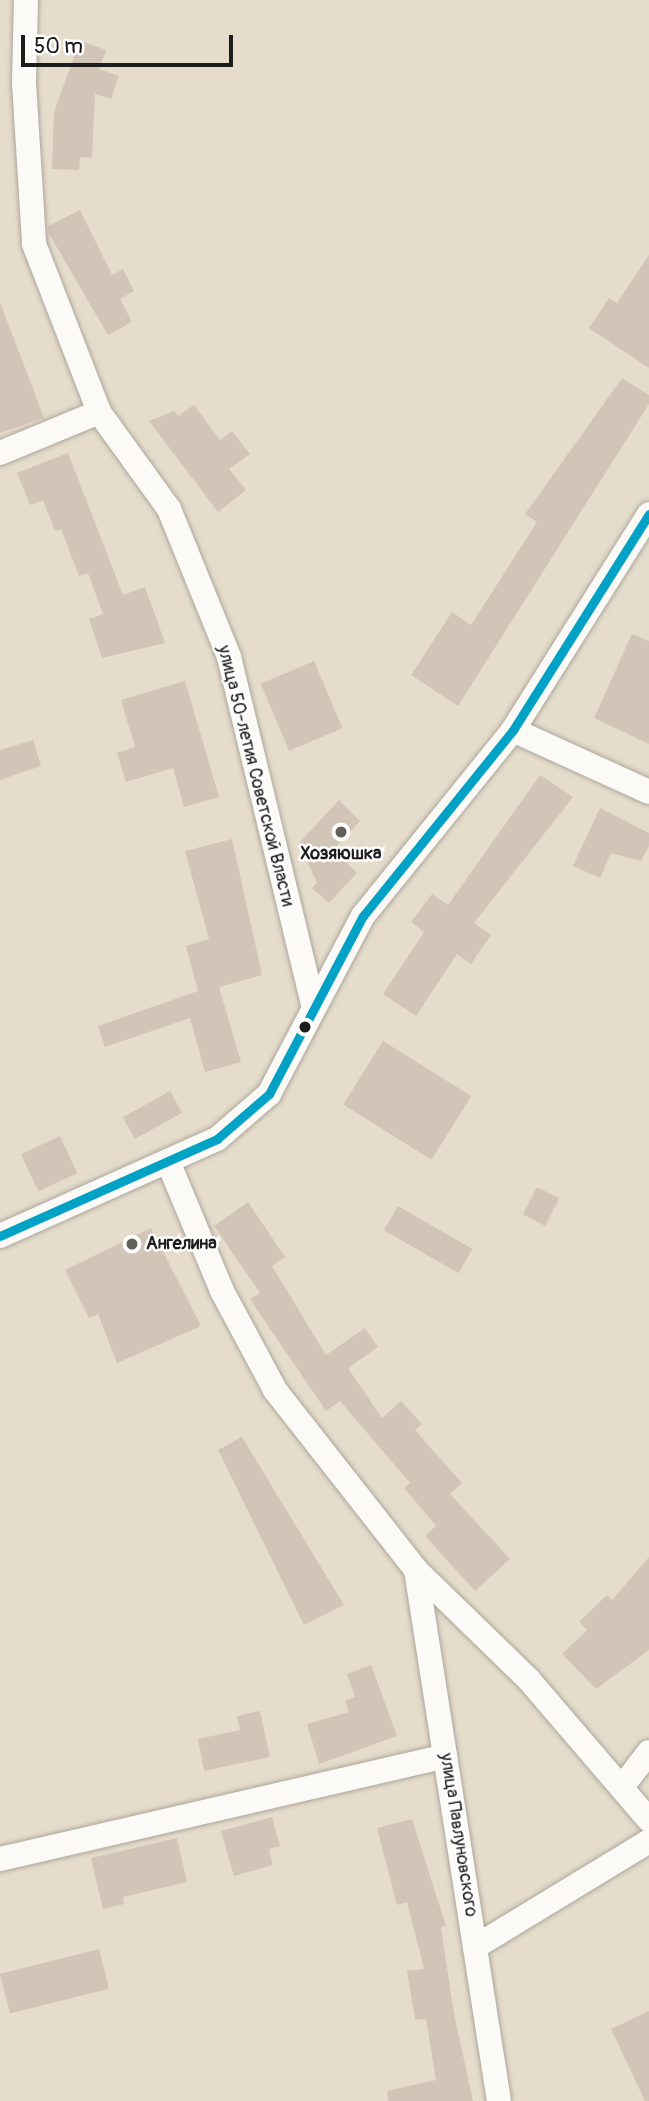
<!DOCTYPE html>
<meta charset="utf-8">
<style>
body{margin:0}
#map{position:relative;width:649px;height:2101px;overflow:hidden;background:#e5dccb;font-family:Pangolin,sans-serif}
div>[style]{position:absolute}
.building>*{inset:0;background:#d2c5b8;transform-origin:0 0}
.roads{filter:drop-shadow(0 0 2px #aca79c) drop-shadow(0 0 2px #aca79c)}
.street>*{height:24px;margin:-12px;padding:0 12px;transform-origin:12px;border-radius:12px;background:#fbfaf7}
.bus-1>*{height:9px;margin:-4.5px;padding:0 4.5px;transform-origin:4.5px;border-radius:4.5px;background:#01a2c5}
.dots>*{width:19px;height:19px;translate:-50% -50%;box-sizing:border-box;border:4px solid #fff;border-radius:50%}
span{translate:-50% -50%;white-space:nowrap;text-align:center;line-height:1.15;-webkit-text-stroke:5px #fff;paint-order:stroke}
.street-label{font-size:18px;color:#1c1c1c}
.poi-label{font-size:18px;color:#1c1c1c;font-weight:700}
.left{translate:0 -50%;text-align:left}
.scale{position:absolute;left:21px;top:35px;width:212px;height:32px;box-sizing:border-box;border:4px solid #1c1c1c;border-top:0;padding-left:9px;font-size:21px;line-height:24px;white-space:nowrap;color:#1c1c1c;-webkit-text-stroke:5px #fff;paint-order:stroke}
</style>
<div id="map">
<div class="building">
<i style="clip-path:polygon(80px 41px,106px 50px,99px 69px,119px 76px,111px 99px,95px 94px,92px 158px,80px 157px,79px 170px,52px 169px,54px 112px)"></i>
<i style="clip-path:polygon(80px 210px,112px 275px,123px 269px,134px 291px,120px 299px,132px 322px,108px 335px,48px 232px,48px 226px)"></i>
<i style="clip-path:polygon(649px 255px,649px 368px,589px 328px,609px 298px,617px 303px)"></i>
<i style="clip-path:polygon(0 302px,44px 418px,0 433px)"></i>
<i style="clip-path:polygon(622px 378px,649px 395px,649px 404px,458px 706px,411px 675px,452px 612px,471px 625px,537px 522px,525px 514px)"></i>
<i style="clip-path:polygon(194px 405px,220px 440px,232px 431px,250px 454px,229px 469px,246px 490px,218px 512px,149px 421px,174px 411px,178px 416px)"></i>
<i style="clip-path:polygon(68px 453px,123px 595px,145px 587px,165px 643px,102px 658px,89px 619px,103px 614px,88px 573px,79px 576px,61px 529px,55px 531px,43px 500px,30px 505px,17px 473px)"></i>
<i style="clip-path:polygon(632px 634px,649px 641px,649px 744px,594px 718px)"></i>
<i style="left:314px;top:661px;width:73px;height:58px;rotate:67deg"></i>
<i style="clip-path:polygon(185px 681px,219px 797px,184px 807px,173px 768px,126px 782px,117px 753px,135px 747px,121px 700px)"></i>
<i style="clip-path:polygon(33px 740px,41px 766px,0 780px,0 750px)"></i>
<i style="clip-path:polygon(540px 775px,573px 797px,474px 923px,491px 935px,471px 964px,457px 954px,416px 1016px,383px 994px,424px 932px,411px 922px,432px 894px,448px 905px)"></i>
<i style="clip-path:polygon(339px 800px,360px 821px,333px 850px,357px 873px,329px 903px,312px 888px,317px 883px,299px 843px)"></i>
<i style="clip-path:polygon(600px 808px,649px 833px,649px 846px,641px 861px,611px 853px,600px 878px,573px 866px)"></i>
<i style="clip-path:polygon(232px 839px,262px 975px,219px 987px,241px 1062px,205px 1072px,190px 1018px,105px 1047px,98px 1026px,198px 991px,186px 946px,209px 939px,185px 851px)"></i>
<i style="left:383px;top:1041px;width:104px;height:75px;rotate:32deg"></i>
<i style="left:170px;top:1091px;width:25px;height:54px;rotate:61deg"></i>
<i style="left:60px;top:1136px;width:41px;height:43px;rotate:65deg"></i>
<i style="left:537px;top:1187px;width:25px;height:31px;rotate:27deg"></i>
<i style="clip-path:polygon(248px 1202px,285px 1257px,272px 1266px,326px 1355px,365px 1328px,378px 1347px,348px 1368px,382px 1418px,401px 1401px,422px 1424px,415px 1430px,462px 1483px,450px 1494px,510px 1559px,475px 1591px,425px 1536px,436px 1526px,404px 1488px,410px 1483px,340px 1401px,326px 1411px,250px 1299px,260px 1293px,214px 1226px)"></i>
<i style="left:398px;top:1206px;width:86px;height:28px;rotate:30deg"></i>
<i style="clip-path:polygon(151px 1228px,201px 1326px,117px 1363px,98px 1314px,89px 1318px,65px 1270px)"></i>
<i style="clip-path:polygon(242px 1437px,344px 1605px,304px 1625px,218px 1450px)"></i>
<i style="clip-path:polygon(649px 1557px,649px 1650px,596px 1689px,562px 1654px,587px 1630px,579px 1622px,607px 1595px,612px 1600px)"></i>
<i style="clip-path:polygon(371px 1665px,397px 1736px,319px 1764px,307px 1724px,349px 1712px,345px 1701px,355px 1697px,347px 1674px)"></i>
<i style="clip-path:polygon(260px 1711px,270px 1757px,204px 1771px,198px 1739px,240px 1730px,237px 1716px)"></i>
<i style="clip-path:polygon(272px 1817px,280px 1846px,269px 1849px,273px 1865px,234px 1876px,221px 1831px)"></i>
<i style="clip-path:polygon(412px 1819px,446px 1926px,441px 1927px,454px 2014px,473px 2101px,388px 2101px,387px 2091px,436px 2080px,426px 2019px,415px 2020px,407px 1971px,424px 1969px,407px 1902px,397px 1905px,377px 1828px)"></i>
<i style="clip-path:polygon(177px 1838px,187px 1882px,123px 1897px,124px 1904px,103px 1909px,91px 1858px)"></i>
<i style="left:99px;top:1949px;width:41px;height:102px;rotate:76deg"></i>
<i style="clip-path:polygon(649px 2011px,649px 2101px,645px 2101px,611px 2029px)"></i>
</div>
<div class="roads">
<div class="street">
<i style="left:26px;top:0;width:83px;rotate:91.4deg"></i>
<i style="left:24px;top:83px;width:161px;rotate:86.4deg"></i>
<i style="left:34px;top:244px;width:180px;rotate:68.8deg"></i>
<i style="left:99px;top:412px;width:120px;rotate:54.2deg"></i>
<i style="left:169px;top:509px;width:160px;rotate:67.9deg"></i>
<i style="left:229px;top:657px;width:358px;rotate:76.4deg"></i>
<i style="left:0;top:453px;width:107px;rotate:-22.5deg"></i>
<i style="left:513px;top:730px;width:149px;rotate:24.5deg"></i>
<i style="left:169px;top:1164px;width:138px;rotate:67.3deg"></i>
<i style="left:222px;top:1291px;width:112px;rotate:61.8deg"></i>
<i style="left:275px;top:1390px;width:229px;rotate:51.9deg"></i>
<i style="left:416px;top:1570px;width:537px;rotate:81.12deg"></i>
<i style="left:0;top:1236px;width:238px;rotate:-24.1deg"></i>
<i style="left:217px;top:1139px;width:69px;rotate:-40.9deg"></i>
<i style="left:269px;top:1094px;width:201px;rotate:-62.2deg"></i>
<i style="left:363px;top:916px;width:239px;rotate:-51.1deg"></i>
<i style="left:513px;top:730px;width:255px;rotate:-57.8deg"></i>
<i style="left:416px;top:1570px;width:158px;rotate:44.2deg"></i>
<i style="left:529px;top:1680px;width:184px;rotate:49.4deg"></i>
<i style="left:622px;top:1787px;width:44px;rotate:-52.4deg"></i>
<i style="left:0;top:1859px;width:457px;rotate:-13deg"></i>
<i style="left:475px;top:1947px;width:204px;rotate:-31.3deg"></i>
</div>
</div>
<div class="bus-1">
<i style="left:0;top:1236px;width:238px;rotate:-24.1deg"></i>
<i style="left:217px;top:1139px;width:69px;rotate:-40.9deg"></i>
<i style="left:269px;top:1094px;width:201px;rotate:-62.2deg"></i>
<i style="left:363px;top:916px;width:239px;rotate:-51.1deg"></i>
<i style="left:513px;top:730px;width:255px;rotate:-57.8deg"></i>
</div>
<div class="dots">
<i style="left:341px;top:832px;background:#625f59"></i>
<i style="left:305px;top:1027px;background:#1c1c1c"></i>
<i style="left:132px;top:1244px;background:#625f59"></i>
</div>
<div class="street-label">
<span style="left:255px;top:776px;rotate:76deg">улица 50-летия Советской Власти</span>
<span style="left:458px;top:1835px;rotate:81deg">улица Павлуновского</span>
</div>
<div class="poi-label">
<span style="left:341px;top:854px">Хозяюшка</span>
<span class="left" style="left:146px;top:1244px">Ангелина</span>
</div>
<div class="scale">50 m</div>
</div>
